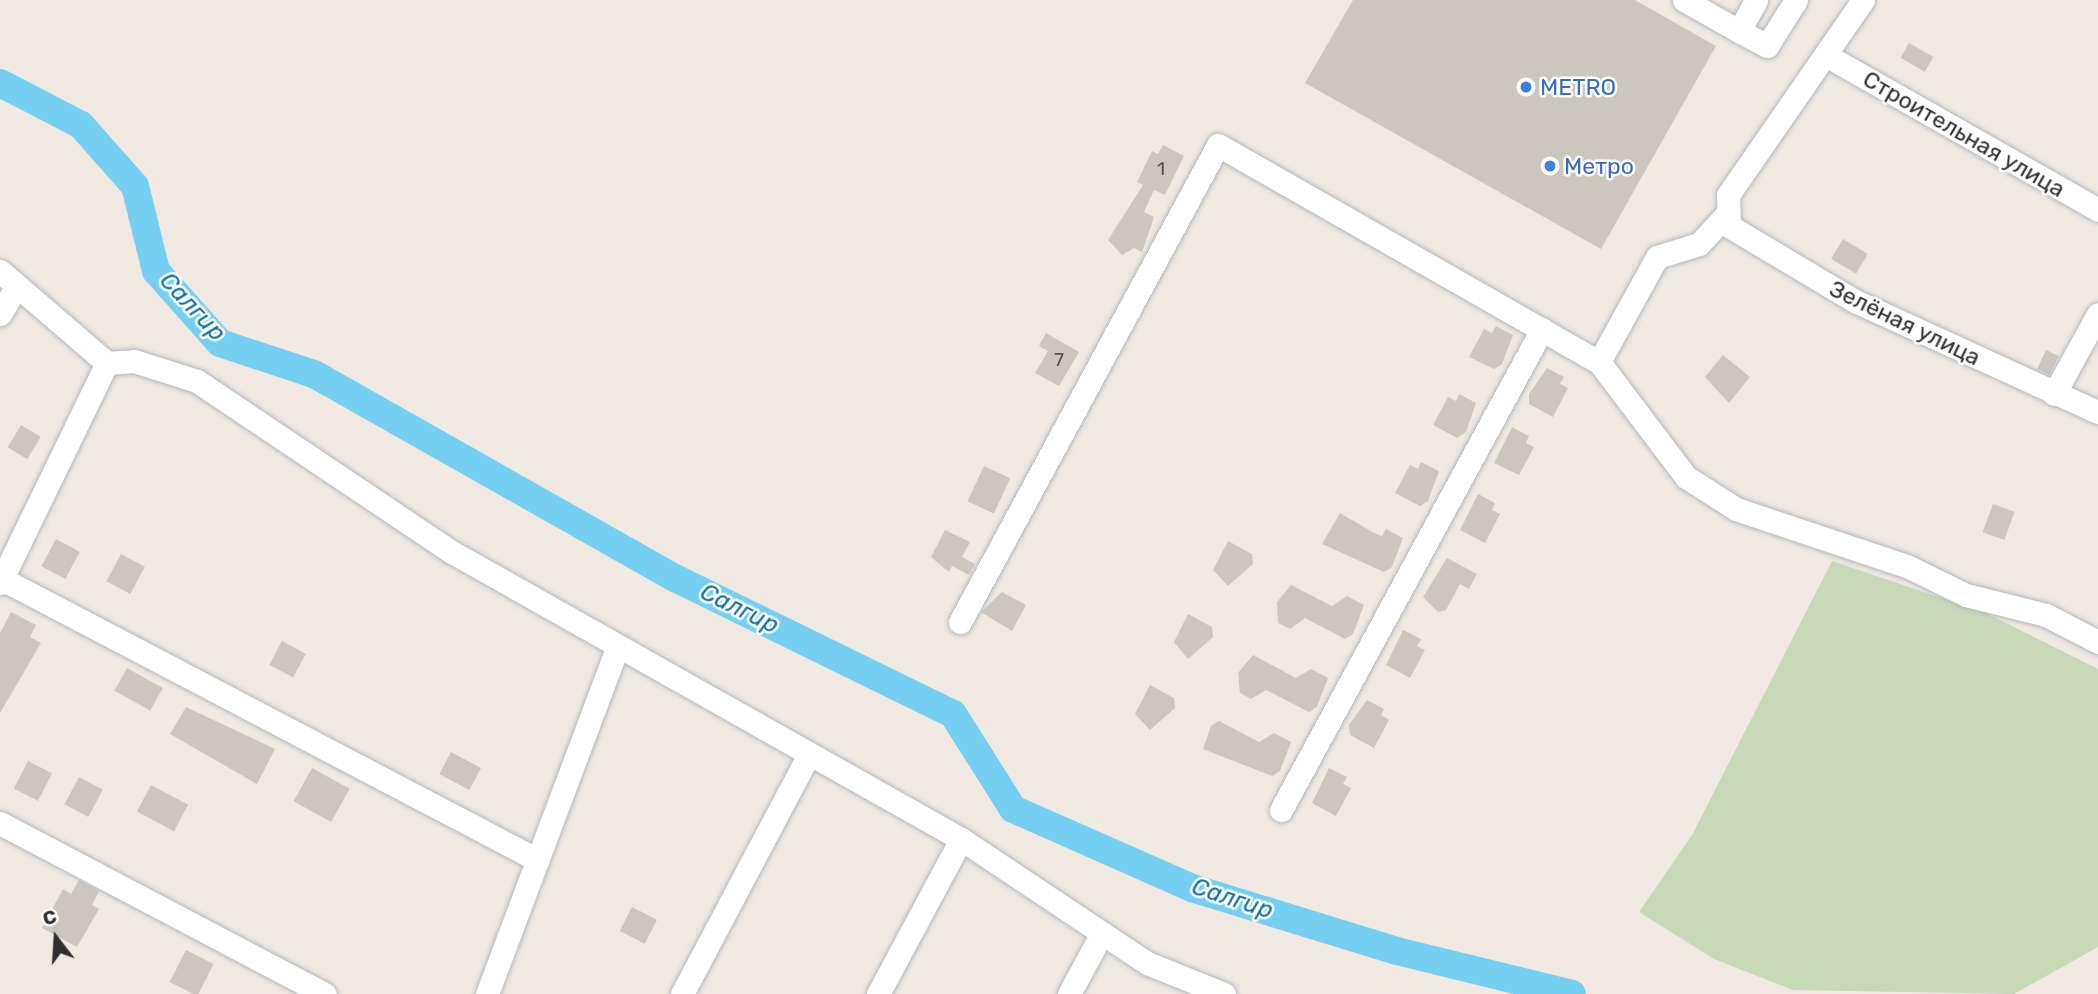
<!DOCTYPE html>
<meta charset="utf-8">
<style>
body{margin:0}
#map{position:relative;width:2098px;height:994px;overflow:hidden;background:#efe9e1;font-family:Rubik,sans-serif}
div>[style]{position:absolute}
.cemetery>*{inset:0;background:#c8d9b8}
.river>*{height:28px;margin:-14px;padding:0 14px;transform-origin:14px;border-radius:14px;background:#75cff0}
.building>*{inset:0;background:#cbc7bf;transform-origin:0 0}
.roads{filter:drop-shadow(0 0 2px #b4b7c1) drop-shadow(0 0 2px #b4b7c1)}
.minor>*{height:23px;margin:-11.5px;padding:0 11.5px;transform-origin:11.5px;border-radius:11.5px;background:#fff}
.dots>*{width:19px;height:19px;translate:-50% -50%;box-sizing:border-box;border:4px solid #fff;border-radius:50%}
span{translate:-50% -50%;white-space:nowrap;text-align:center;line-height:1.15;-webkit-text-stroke:5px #fff;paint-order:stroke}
.number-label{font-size:19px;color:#555452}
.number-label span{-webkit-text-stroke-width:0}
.shop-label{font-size:23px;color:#366cbe}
.left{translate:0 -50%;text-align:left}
.street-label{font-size:23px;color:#2e2e2e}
.water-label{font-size:24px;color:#0d6fa3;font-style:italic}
.north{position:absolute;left:21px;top:903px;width:70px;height:70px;-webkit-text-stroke:5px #fff;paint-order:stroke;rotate:343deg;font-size:19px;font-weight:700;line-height:28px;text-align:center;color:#2e2e2e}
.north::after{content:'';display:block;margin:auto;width:24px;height:32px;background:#2e2e2e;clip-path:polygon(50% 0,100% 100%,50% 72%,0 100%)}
</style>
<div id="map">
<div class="cemetery">
<i style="clip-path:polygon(1832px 561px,1986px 613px,2098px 669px,2098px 947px,2014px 994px,1793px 990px,1714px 959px,1639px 912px,1692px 835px)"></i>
</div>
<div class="river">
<i style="left:0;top:83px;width:91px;rotate:27.4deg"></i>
<i style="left:81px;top:125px;width:81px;rotate:48.5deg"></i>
<i style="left:135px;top:186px;width:88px;rotate:76.1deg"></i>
<i style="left:156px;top:271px;width:96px;rotate:48.4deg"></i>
<i style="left:220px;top:343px;width:99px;rotate:18.3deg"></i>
<i style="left:314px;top:374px;width:415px;rotate:29.5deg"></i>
<i style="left:675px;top:578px;width:309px;rotate:26.1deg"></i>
<i style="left:953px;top:714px;width:112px;rotate:57.7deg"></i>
<i style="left:1013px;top:809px;width:196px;rotate:23.8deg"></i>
<i style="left:1192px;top:888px;width:214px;rotate:17.1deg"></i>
<i style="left:1397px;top:951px;width:180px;rotate:13.8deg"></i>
</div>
<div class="building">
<i style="clip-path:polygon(1353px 0,1635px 0,1716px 46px,1601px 249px,1305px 83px)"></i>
<i style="left:1909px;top:43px;width:28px;height:17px;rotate:30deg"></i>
<i style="clip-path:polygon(1163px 145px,1184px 156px,1165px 195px,1154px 190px,1144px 212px,1154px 217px,1142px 252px,1134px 248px,1122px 255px,1108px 240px,1143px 185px,1137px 182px,1152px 151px,1158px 154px)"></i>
<i style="left:1843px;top:239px;width:29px;height:23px;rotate:31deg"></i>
<i style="clip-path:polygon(1496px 326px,1513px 335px,1502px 364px,1494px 369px,1469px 357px,1484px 329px,1492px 333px)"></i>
<i style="clip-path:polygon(1046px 333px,1079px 352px,1059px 386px,1035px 373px,1048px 351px,1039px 346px)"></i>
<i style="left:2046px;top:350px;width:14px;height:21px;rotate:25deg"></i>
<i style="clip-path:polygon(1723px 355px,1750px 377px,1729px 403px,1705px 377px)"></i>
<i style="clip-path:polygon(1547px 368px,1564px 377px,1560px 384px,1568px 388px,1553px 417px,1529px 404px,1529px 394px)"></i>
<i style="clip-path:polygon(1459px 394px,1476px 403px,1466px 432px,1457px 438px,1433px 425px,1448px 397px,1456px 401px)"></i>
<i style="left:21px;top:425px;width:23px;height:26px;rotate:31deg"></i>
<i style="clip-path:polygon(1512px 427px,1529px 436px,1526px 443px,1534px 447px,1519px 475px,1494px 463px)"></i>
<i style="clip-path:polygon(1421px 462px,1439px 471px,1428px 501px,1420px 506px,1395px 493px,1410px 465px,1418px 469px)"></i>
<i style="left:984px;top:466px;width:29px;height:39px;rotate:25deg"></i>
<i style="clip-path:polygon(1478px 494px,1495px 503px,1492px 510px,1500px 514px,1485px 543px,1460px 530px)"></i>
<i style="left:1993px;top:504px;width:23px;height:30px;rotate:20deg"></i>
<i style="clip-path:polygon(1340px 513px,1374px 533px,1382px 536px,1386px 529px,1403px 538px,1392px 567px,1384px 572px,1322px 544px)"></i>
<i style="clip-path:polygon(945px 530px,970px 542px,962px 557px,975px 564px,969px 575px,952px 566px,949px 572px,931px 557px)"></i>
<i style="left:56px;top:539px;width:27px;height:31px;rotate:28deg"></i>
<i style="clip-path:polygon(1228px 541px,1252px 554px,1253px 564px,1228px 586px,1213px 570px)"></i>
<i style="left:121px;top:554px;width:27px;height:31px;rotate:28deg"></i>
<i style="clip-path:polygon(1447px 558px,1477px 574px,1469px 589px,1460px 584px,1446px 610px,1438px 612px,1423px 597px)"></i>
<i style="clip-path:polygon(1291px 585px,1332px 606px,1347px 596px,1364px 605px,1353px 634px,1345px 639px,1305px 618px,1290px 629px,1278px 623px,1277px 602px)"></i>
<i style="clip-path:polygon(1002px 592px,1026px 605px,1012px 631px,981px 612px)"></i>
<i style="clip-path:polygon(11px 612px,36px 625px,30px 637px,41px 643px,0 713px,0 633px)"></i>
<i style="clip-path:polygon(1188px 614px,1212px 627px,1213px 637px,1188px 659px,1174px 642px)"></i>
<i style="clip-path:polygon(1403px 630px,1421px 639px,1417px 646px,1425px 650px,1410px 678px,1386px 665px)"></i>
<i style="left:282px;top:641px;width:27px;height:27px;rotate:28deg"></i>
<i style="clip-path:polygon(1253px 655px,1296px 678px,1311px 669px,1328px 678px,1317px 707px,1309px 712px,1266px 690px,1251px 699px,1240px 693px,1238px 673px)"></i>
<i style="left:127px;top:668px;width:41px;height:26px;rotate:29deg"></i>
<i style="clip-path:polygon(1150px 685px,1174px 698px,1175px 708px,1150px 730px,1135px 714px)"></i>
<i style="clip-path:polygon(1367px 700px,1384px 709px,1381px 715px,1389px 720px,1374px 748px,1350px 735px,1349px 725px)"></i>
<i style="clip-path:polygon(186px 707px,275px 749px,257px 784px,170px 734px)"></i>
<i style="clip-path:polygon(1219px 721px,1259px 742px,1274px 733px,1291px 742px,1280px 771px,1272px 776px,1203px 749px,1211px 726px)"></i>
<i style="left:451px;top:752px;width:34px;height:25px;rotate:28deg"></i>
<i style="left:28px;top:761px;width:27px;height:31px;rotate:27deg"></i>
<i style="left:312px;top:768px;width:43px;height:38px;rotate:29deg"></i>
<i style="clip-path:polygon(1329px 768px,1347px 777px,1343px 784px,1351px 788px,1336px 816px,1312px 803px)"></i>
<i style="left:79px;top:777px;width:27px;height:31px;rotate:28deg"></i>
<i style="left:151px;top:785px;width:42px;height:30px;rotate:28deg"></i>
<i style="clip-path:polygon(79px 880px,99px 891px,92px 905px,99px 909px,77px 947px,42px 928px,63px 889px,71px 894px)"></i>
<i style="left:632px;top:907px;width:28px;height:27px;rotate:27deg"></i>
<i style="left:186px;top:950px;width:31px;height:36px;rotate:27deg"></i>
</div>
<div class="roads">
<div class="minor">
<i style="left:1684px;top:0;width:63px;rotate:29.4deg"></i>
<i style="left:1739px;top:31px;width:35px;rotate:-61deg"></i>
<i style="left:1863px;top:0;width:237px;rotate:124.7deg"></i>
<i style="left:1728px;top:195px;width:31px;rotate:88deg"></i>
<i style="left:1729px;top:226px;width:147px;rotate:30.8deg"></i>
<i style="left:1855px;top:301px;width:267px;rotate:24.6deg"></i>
<i style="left:1739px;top:31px;width:32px;rotate:28deg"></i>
<i style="left:1767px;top:46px;width:54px;rotate:-57.8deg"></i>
<i style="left:1829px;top:57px;width:309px;rotate:29.6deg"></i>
<i style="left:0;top:271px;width:141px;rotate:40.7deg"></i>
<i style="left:107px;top:363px;width:27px;rotate:-4deg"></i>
<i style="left:134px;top:361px;width:66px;rotate:17.6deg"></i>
<i style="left:197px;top:381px;width:305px;rotate:33.9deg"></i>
<i style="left:450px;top:551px;width:587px;rotate:29.41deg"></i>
<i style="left:961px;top:839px;width:224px;rotate:33.7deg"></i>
<i style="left:1147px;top:963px;width:83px;rotate:21.9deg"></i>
<i style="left:0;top:314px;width:31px;rotate:-59deg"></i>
<i style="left:1599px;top:362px;width:144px;rotate:52.9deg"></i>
<i style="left:1686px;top:477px;width:59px;rotate:32.6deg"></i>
<i style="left:1736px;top:509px;width:182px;rotate:18.5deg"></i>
<i style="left:1909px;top:567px;width:64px;rotate:26.2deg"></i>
<i style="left:1966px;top:595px;width:82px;rotate:14deg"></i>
<i style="left:2046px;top:615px;width:59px;rotate:27.4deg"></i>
<i style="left:2054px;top:394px;width:91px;rotate:-61.2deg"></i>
<i style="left:2px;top:579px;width:605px;rotate:27.67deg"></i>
<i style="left:0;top:583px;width:245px;rotate:-64.1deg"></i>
<i style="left:960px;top:622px;width:542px;rotate:-61.59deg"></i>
<i style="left:1218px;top:145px;width:438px;rotate:29.7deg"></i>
<i style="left:1599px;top:362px;width:120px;rotate:-61.1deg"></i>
<i style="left:1657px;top:257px;width:44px;rotate:-17.2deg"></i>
<i style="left:1699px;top:244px;width:38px;rotate:-47deg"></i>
<i style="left:1281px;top:810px;width:547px;rotate:-61.51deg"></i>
<i style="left:0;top:823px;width:367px;rotate:27.8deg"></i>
<i style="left:487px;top:994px;width:369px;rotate:-69.4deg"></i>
<i style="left:682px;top:994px;width:269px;rotate:-62.1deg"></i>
<i style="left:878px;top:994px;width:176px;rotate:-61.8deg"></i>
<i style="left:1069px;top:994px;width:69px;rotate:-61.6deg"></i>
</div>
</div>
<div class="dots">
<i style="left:1526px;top:87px;background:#3f7fe0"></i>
<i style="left:1550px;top:166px;background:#3f7fe0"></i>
</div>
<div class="number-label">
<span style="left:1161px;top:169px">1</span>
<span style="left:1059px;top:360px">7</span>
</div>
<div class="shop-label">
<span class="left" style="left:1540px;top:87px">METRO</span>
<span class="left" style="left:1564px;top:166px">Метро</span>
</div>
<div class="street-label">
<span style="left:1964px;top:134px;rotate:30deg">Строительная улица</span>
<span style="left:1905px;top:323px;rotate:26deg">Зелёная улица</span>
</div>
<div class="water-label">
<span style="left:192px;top:307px;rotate:47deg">Салгир</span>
<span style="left:739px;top:609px;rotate:26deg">Салгир</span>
<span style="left:1232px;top:899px;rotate:18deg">Салгир</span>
</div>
<div class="north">С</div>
</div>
